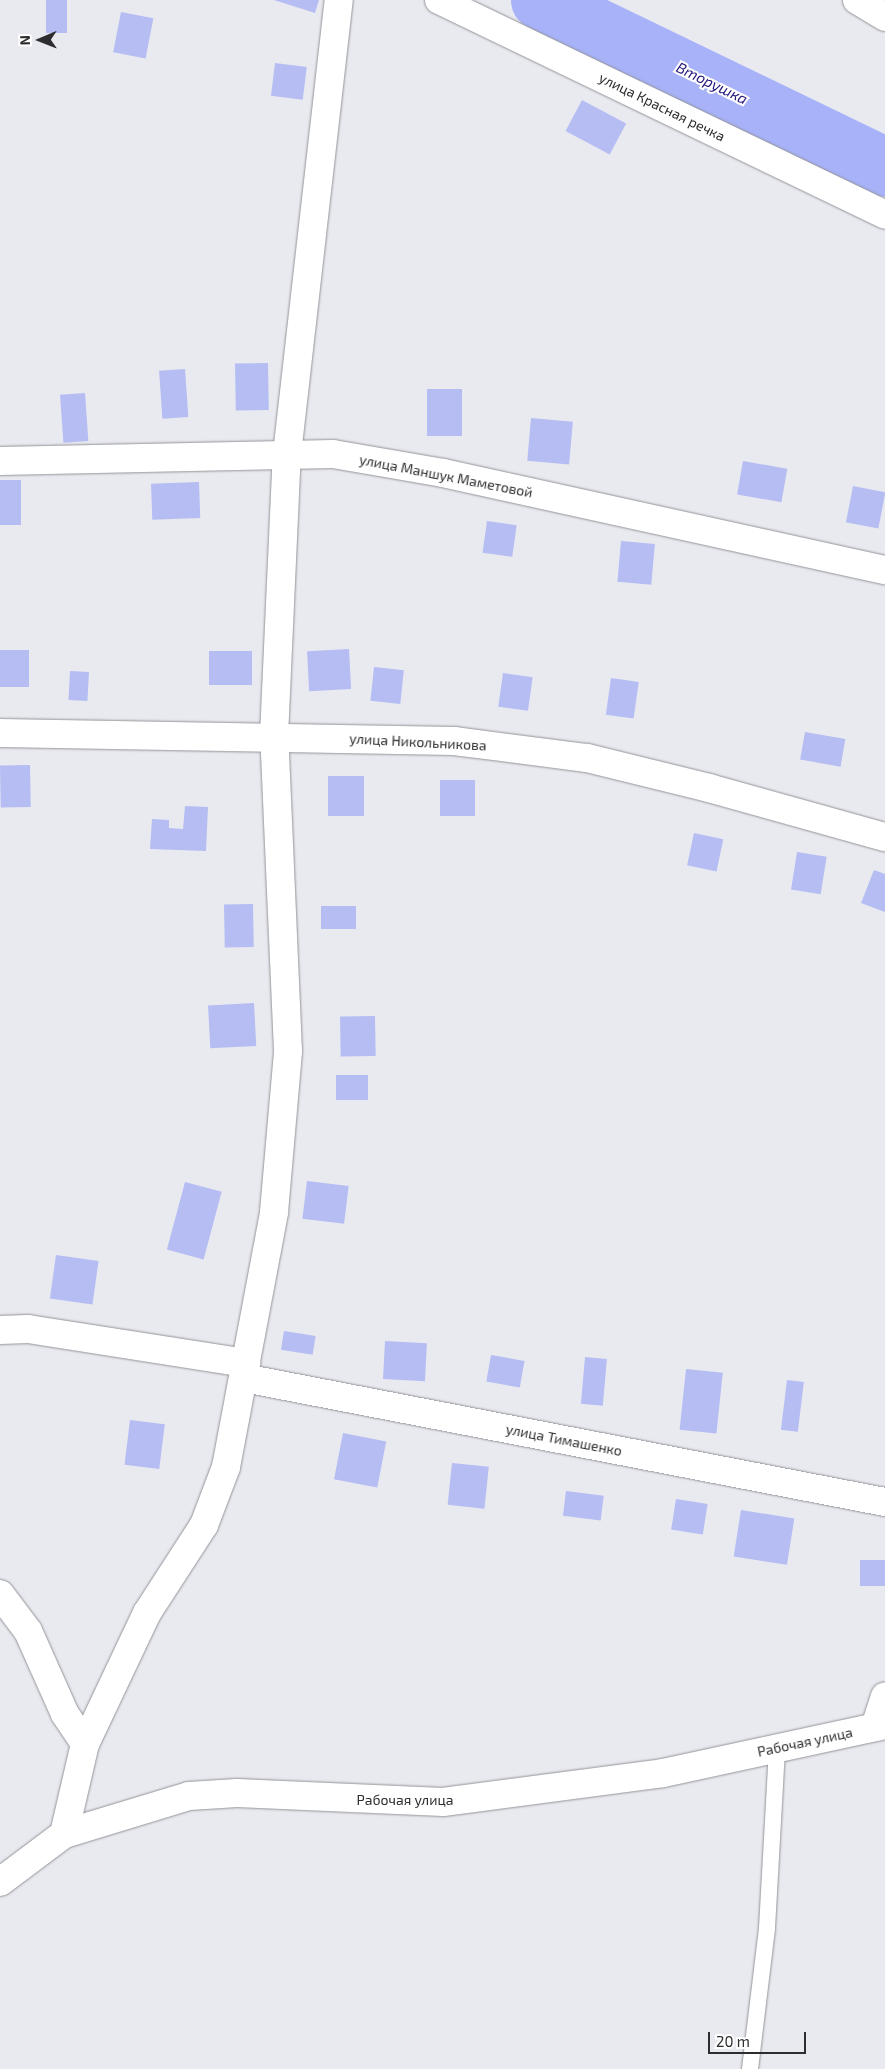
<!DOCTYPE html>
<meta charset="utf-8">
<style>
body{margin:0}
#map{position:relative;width:885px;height:2069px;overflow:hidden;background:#e9eaf0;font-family:"Exo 2",sans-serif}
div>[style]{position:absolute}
.river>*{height:59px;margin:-29.5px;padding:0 29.5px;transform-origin:29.5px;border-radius:29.5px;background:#a7b2f8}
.building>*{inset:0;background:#b5bdf3;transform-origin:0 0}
.roads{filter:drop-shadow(0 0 1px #939499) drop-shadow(0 0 1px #939499)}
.lane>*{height:16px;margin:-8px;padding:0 8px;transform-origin:8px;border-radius:8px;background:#fff}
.street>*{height:28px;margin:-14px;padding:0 14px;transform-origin:14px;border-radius:14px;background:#fff}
span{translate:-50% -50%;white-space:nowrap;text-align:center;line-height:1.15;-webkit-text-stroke:4px #fff;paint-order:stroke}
.street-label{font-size:14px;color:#2d2d2f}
.water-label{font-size:15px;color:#23157a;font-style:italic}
.north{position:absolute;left:15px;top:15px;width:50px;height:50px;-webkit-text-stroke:4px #fff;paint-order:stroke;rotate:269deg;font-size:14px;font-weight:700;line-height:20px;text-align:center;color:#2d2d2f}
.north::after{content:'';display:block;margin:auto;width:18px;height:22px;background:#2d2d2f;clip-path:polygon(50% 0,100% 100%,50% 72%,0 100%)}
.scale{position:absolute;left:708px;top:2032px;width:98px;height:22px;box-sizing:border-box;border:2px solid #2d2d2f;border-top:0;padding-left:6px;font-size:15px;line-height:18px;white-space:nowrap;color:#2d2d2f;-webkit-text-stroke:4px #fff;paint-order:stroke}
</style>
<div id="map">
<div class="river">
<i style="left:540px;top:0;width:383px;rotate:25.8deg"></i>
</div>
<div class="building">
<i style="left:46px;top:0;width:21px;height:33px"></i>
<i style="clip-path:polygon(274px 0,319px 0,315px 13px)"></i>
<i style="left:121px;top:12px;width:33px;height:41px;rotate:11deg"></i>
<i style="left:275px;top:63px;width:32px;height:33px;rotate:7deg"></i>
<i style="left:582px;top:100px;width:50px;height:35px;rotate:28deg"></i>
<i style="left:268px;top:363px;width:47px;height:33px;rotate:89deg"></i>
<i style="left:185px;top:369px;width:48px;height:26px;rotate:86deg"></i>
<i style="left:427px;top:389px;width:35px;height:47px"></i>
<i style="left:85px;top:393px;width:48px;height:25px;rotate:86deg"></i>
<i style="left:531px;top:418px;width:42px;height:43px;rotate:5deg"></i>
<i style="left:743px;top:461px;width:45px;height:34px;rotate:10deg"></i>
<i style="left:0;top:480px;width:21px;height:45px"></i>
<i style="left:199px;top:482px;width:36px;height:48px;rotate:88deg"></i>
<i style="left:853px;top:486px;width:33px;height:37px;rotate:11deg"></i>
<i style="left:487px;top:521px;width:30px;height:32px;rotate:8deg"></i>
<i style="left:621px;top:541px;width:34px;height:41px;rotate:5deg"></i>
<i style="left:349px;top:649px;width:40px;height:42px;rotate:87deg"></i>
<i style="left:0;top:650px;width:29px;height:37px"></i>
<i style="left:209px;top:651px;width:43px;height:34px"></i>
<i style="left:374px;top:667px;width:30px;height:34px;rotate:6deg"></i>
<i style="left:70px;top:671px;width:19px;height:29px;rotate:3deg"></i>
<i style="left:503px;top:673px;width:30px;height:34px;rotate:8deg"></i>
<i style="left:611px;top:678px;width:28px;height:37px;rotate:8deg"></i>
<i style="left:805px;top:732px;width:41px;height:28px;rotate:10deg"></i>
<i style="left:30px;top:765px;width:42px;height:30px;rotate:89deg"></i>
<i style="left:328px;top:776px;width:36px;height:40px"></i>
<i style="left:440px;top:780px;width:35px;height:36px"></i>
<i style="clip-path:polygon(185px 806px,208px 807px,206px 851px,150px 849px,152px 819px,169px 820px,169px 828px,183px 829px)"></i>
<i style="left:694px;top:833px;width:30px;height:33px;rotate:12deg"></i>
<i style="left:797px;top:852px;width:30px;height:38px;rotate:9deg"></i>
<i style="clip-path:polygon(874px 870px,885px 874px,885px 912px,861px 903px)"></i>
<i style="left:253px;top:904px;width:43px;height:29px;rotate:89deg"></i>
<i style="left:321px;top:906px;width:35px;height:23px"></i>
<i style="left:254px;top:1003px;width:43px;height:46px;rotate:87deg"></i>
<i style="left:375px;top:1016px;width:40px;height:35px;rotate:89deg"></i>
<i style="left:336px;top:1075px;width:32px;height:25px"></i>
<i style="left:307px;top:1181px;width:42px;height:38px;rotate:7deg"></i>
<i style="left:185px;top:1182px;width:38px;height:70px;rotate:15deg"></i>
<i style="left:56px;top:1255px;width:43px;height:44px;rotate:8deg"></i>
<i style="left:284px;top:1331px;width:32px;height:19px;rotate:9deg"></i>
<i style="left:385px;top:1341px;width:42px;height:38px;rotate:3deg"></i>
<i style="left:491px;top:1355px;width:34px;height:27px;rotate:10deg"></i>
<i style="left:585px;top:1357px;width:22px;height:47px;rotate:5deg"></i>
<i style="left:686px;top:1369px;width:37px;height:61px;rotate:6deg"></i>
<i style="left:787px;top:1380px;width:17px;height:50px;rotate:7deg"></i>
<i style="left:130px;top:1420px;width:35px;height:45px;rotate:7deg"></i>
<i style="left:343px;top:1433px;width:44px;height:47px;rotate:11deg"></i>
<i style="left:452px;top:1463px;width:37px;height:42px;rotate:6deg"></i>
<i style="left:566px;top:1491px;width:38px;height:25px;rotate:7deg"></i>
<i style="left:676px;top:1499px;width:32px;height:31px;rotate:9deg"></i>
<i style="left:741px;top:1510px;width:54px;height:47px;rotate:9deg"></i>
<i style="left:860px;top:1560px;width:25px;height:26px"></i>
</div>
<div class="roads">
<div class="lane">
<i style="left:750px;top:2069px;width:142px;rotate:-83.1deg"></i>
<i style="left:767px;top:1928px;width:180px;rotate:-86.8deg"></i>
</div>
<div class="street">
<i style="left:439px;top:0;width:495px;rotate:25.7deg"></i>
<i style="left:857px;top:0;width:33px;rotate:31deg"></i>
<i style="left:0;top:461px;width:333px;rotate:-1.2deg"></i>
<i style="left:333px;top:454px;width:112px;rotate:9.8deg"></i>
<i style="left:443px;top:473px;width:453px;rotate:12.4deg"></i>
<i style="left:0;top:733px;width:454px;rotate:1deg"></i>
<i style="left:454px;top:741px;width:134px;rotate:7.3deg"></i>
<i style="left:587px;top:758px;width:126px;rotate:13.8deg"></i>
<i style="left:709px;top:788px;width:183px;rotate:15.6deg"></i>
<i style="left:0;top:1330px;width:28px;rotate:-2deg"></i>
<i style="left:28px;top:1329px;width:221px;rotate:8.9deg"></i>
<i style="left:244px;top:1378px;width:653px;rotate:10.95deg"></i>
<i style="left:0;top:1594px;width:46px;rotate:52.9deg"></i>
<i style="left:28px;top:1631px;width:91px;rotate:66deg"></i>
<i style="left:65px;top:1714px;width:36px;rotate:56deg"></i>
<i style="left:875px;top:1727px;width:32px;rotate:-72deg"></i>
<i style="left:64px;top:1834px;width:92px;rotate:-76.9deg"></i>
<i style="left:85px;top:1744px;width:145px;rotate:-64.7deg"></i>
<i style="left:147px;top:1613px;width:105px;rotate:-57.1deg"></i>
<i style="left:204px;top:1525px;width:62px;rotate:-69.2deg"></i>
<i style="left:226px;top:1467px;width:259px;rotate:-79.3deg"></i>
<i style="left:274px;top:1212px;width:162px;rotate:-85deg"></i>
<i style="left:288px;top:1051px;width:315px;rotate:-92.5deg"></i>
<i style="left:274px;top:736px;width:282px;rotate:-87.4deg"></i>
<i style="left:287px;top:454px;width:457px;rotate:-83.5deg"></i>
<i style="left:0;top:1882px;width:80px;rotate:-36.9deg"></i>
<i style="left:64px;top:1834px;width:131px;rotate:-16.9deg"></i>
<i style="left:189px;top:1796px;width:48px;rotate:-3.6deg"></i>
<i style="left:237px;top:1793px;width:206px;rotate:2.5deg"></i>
<i style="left:443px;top:1802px;width:222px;rotate:-7.5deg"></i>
<i style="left:663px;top:1773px;width:227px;rotate:-12.2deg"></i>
</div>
</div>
<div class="street-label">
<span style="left:662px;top:107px;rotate:26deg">улица Красная речка</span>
<span style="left:446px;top:476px;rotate:11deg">улица Маншук Маметовой</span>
<span style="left:418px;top:742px;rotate:3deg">улица Никольникова</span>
<span style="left:564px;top:1440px;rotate:11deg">улица Тимашенко</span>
<span style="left:805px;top:1742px;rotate:-12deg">Рабочая улица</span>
<span style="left:405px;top:1800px">Рабочая улица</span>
</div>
<div class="water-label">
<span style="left:712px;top:83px;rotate:26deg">Вторушка</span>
</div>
<div class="north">N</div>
<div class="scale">20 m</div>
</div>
